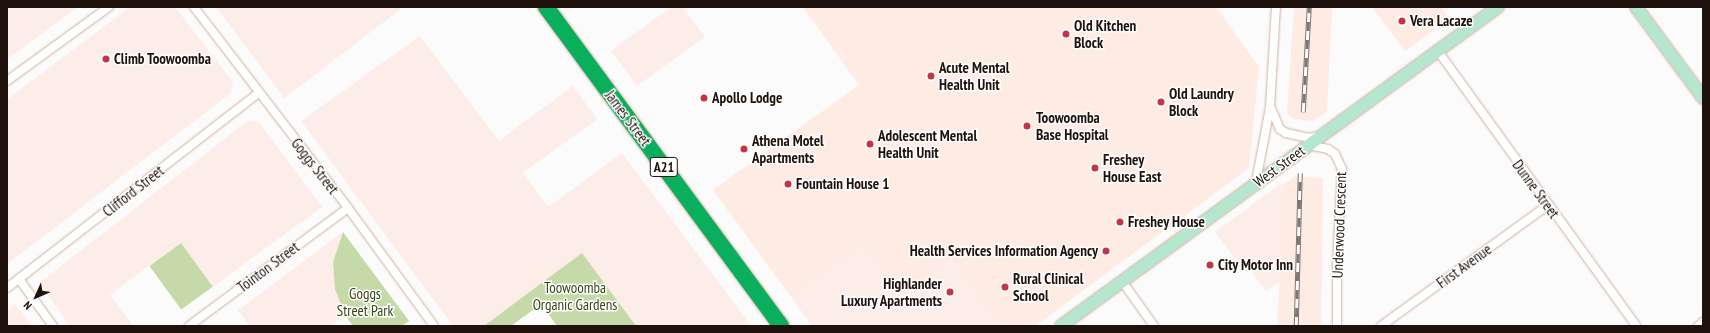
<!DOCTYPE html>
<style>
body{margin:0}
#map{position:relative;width:1710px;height:333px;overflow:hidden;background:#fbfbfb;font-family:"PT Sans Narrow",sans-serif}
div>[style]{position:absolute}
.commercial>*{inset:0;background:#fdede9}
.built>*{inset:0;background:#feebe3}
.green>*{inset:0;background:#c5d9a9;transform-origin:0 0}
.roads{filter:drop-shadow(0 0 1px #d2aea0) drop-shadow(0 0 1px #d2aea0)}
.street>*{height:8px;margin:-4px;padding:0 4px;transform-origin:4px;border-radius:4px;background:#fff}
.secondary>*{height:12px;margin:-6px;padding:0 6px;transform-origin:6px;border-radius:6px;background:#b6e7ce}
.highway>*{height:16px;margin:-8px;padding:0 8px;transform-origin:8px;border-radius:8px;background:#0aaf5d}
.rail>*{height:4.5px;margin-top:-2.25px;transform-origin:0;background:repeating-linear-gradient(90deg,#fff 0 9px,#7e7774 0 18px);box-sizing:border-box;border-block:1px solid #7e7774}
.dots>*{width:11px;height:11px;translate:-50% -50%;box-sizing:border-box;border:2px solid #fff;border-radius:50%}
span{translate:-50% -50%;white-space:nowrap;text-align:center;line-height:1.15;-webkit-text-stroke:3px #fff;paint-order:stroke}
.shield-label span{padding:1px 3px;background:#fff;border:1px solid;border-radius:3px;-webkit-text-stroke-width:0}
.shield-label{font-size:14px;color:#1f120d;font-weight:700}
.poi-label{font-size:15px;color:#1f120d;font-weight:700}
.left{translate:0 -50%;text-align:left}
.right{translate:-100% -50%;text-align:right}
.street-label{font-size:15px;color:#1f120d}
.park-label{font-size:15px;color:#354614}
.frame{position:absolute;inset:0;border:8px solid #1f120d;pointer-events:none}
.north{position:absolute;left:16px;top:277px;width:40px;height:40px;-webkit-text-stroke:3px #fff;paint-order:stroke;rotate:225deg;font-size:11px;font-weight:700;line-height:16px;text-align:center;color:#1f120d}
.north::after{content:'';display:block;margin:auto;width:14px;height:18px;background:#1f120d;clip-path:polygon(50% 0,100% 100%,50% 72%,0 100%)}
</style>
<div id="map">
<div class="commercial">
<i style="clip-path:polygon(7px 7px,78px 7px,7px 59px)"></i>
<i style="clip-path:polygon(130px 7px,175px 7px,233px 82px,231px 93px,7px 264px,7px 99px)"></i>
<i style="clip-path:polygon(216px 7px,399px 7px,401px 9px,284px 98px)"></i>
<i style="clip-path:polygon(671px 7px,683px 7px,705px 37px,637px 86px,611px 51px)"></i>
<i style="clip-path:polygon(420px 36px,499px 141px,573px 86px,597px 119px,523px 173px,542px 199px,548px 207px,622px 153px,751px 326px,636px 326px,582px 254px,484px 326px,453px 326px,301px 121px)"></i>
<i style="clip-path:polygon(249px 120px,259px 122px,322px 207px,213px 287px,180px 243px,110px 295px,133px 326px,70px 326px,39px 283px)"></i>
<i style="clip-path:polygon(1285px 184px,1280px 281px,1266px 291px,1251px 271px,1246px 273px,1215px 232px,1279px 185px)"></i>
<i style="clip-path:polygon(343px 232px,333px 262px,335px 289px,345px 315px,330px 326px,250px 326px,238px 310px)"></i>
<i style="clip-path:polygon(864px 244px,902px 296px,952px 260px,1000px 326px,812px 326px,791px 297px)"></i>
<i style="clip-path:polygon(15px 304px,31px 326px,7px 326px,7px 311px)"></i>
</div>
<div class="built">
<i style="clip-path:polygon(803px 7px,1216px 7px,1259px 67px,1249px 168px,1035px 326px,1000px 326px,952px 260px,902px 296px,864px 244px,791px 297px,713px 190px,859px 85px)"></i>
<i style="clip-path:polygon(1294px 7px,1332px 7px,1327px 111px,1313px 121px,1294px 119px,1287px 113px)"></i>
<i style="clip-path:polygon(1372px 7px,1441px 7px,1449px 19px,1405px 51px)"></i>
<i style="clip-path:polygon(1295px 176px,1323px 178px,1321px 326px,1277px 326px,1285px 184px)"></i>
</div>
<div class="green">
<i style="clip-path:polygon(343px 232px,409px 321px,402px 326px,353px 326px,345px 315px,335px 289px,333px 262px)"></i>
<i style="left:181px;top:243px;width:54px;height:39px;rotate:54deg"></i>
<i style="clip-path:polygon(582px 253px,636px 326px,557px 326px,541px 304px,511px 326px,484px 326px)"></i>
</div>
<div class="roads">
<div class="street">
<i style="left:194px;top:7px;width:253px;rotate:52.5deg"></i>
<i style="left:348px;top:208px;width:146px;rotate:53.9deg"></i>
<i style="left:1438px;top:51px;width:339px;rotate:54.2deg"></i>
<i style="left:7px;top:81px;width:126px;rotate:-36deg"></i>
<i style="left:1271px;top:108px;width:23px;rotate:67deg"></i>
<i style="left:1280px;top:129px;width:7px;rotate:34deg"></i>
<i style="left:1286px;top:133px;width:24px;rotate:12deg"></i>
<i style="left:1309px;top:138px;width:10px;rotate:-11deg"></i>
<i style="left:1308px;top:145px;width:20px;rotate:11deg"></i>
<i style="left:1328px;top:149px;width:9px;rotate:36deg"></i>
<i style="left:1335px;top:154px;width:17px;rotate:65deg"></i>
<i style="left:1342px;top:169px;width:96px;rotate:93deg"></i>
<i style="left:1337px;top:265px;width:61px;rotate:90deg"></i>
<i style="left:1256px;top:182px;width:76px;rotate:-79.4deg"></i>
<i style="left:1270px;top:107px;width:100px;rotate:-86.6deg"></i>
<i style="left:19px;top:279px;width:58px;rotate:54.1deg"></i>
<i style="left:1122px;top:281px;width:55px;rotate:54.6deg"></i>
<i style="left:7px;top:288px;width:318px;rotate:-37.8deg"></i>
<i style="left:189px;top:326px;width:198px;rotate:-36.6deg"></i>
<i style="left:1381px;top:326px;width:205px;rotate:-35.9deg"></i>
<i style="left:1698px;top:326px;width:6px;rotate:-39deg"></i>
</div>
<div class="secondary">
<i style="left:1636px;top:7px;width:113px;rotate:53.6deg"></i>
<i style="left:1061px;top:326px;width:541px;rotate:-36.13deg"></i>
</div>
<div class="highway">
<i style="left:546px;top:7px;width:396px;rotate:53.6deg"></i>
</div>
</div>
<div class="rail">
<i style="left:1303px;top:112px;width:105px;rotate:-86.7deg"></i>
<i style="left:1296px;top:326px;width:153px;rotate:-88.5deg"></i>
</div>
<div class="dots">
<i style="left:1402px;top:21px;background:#c43442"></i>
<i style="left:1066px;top:34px;background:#c43442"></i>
<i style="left:106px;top:59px;background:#c43442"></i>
<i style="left:931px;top:76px;background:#c43442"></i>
<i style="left:704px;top:98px;background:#c43442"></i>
<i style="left:1161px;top:102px;background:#c43442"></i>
<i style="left:1027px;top:126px;background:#c43442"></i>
<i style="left:870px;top:144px;background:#c43442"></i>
<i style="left:744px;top:149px;background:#c43442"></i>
<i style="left:1095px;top:168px;background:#c43442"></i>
<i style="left:788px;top:184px;background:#c43442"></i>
<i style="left:1120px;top:222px;background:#c43442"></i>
<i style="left:1106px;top:251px;background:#c43442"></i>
<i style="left:1210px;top:265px;background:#c43442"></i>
<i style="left:1005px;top:287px;background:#c43442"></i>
<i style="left:950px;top:292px;background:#c43442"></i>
</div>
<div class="shield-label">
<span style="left:664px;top:167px">A21</span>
</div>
<div class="poi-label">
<span class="left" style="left:1410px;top:21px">Vera Lacaze</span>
<span class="left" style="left:1074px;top:34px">Old Kitchen<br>Block</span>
<span class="left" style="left:114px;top:59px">Climb Toowoomba</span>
<span class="left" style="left:939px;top:76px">Acute Mental<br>Health Unit</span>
<span class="left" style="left:1169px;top:102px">Old Laundry<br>Block</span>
<span class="left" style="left:712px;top:98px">Apollo Lodge</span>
<span class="left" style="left:1036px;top:126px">Toowoomba<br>Base Hospital</span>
<span class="left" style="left:878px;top:144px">Adolescent Mental<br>Health Unit</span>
<span class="left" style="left:752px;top:149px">Athena Motel<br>Apartments</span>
<span class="left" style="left:1103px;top:168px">Freshey<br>House East</span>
<span class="left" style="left:796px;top:184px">Fountain House 1</span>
<span class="left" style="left:1128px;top:222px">Freshey House</span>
<span class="right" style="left:1098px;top:251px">Health Services Information Agency</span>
<span class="left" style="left:1218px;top:265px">City Motor Inn</span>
<span class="left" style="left:1013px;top:287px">Rural Clinical<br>School</span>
<span class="right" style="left:942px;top:292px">Highlander<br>Luxury Apartments</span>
</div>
<div class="street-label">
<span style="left:628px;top:118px;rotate:53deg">James Street</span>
<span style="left:315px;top:166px;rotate:52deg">Goggs Street</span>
<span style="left:1279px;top:166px;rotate:-36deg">West Street</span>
<span style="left:1536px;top:189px;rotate:54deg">Dunne Street</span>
<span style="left:133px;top:191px;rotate:-38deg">Clifford Street</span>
<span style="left:1339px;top:225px;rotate:-88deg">Underwood Crescent</span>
<span style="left:1464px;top:266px;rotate:-36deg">First Avenue</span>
<span style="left:268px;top:267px;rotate:-37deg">Tointon Street</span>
</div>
<div class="park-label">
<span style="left:575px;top:296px">Toowoomba<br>Organic Gardens</span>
<span style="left:365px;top:302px">Goggs<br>Street Park</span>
</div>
<div class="frame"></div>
<div class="north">N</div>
</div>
